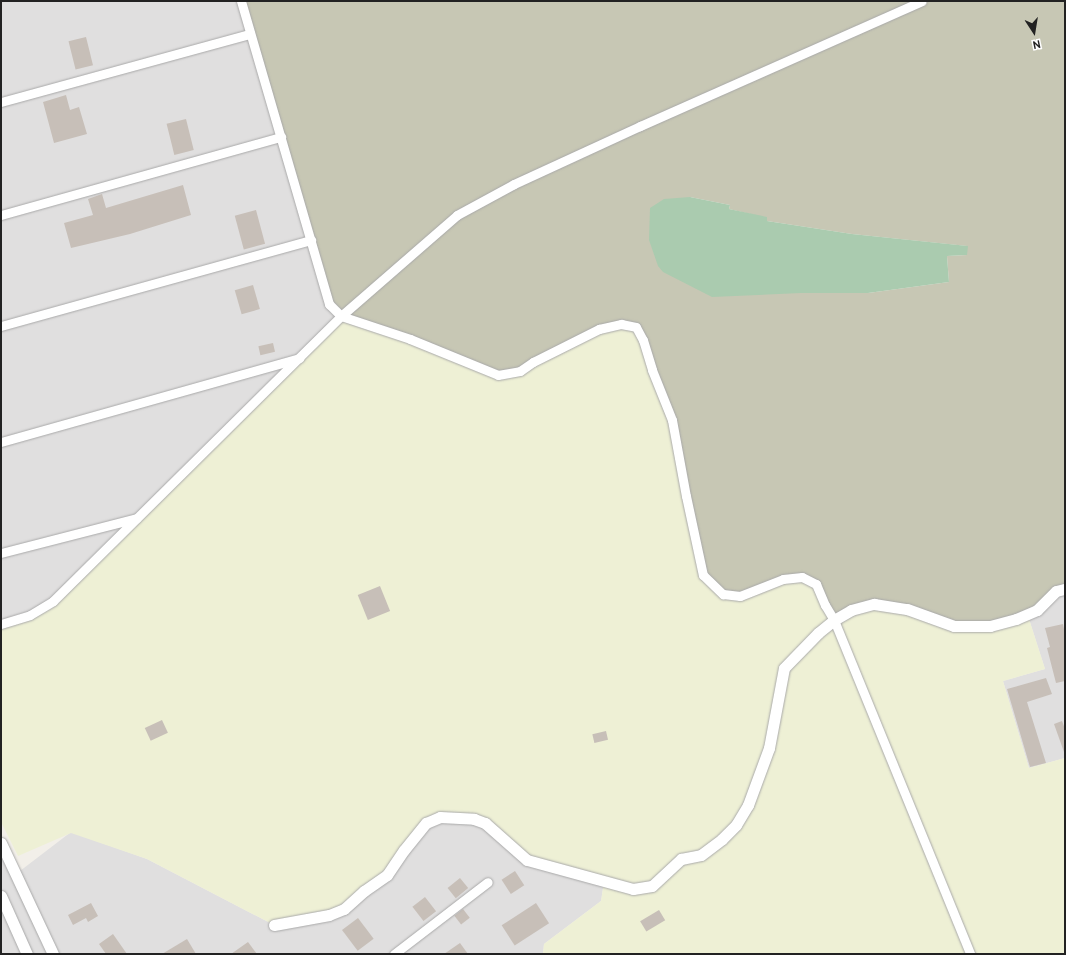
<!DOCTYPE html>
<style>
body{margin:0}
#map{position:relative;width:1066px;height:955px;overflow:hidden;background:#f2efe9;font-family:Overpass,sans-serif}
div>[style]{position:absolute}
.residential>*{inset:0;background:#e0dfdf}
.construction>*{inset:0;background:#c7c7b4}
.farmland>*{inset:0;background:#eef0d5}
.cemetery>*{inset:0;background:#aacbaf}
.building>*{inset:0;background:#c7bfb8;transform-origin:0 0}
.roads{filter:drop-shadow(0 0 1px #a9a9a9) drop-shadow(0 0 1px #a9a9a9)}
.minor>*{height:9px;margin:-4.5px;padding:0 4.5px;transform-origin:4.5px;border-radius:4.5px;background:#fff}
.tertiary>*{height:11px;margin:-5.5px;padding:0 5.5px;transform-origin:5.5px;border-radius:5.5px;background:#fff}
span{translate:-50% -50%;white-space:nowrap;text-align:center;line-height:1.15;-webkit-text-stroke:4px #fff;paint-order:stroke}
.frame{position:absolute;inset:0;border:2px solid #222;pointer-events:none}
.north{position:absolute;left:1014px;top:12px;width:40px;height:40px;-webkit-text-stroke:3px #fff;paint-order:stroke;rotate:168deg;font-size:11px;font-weight:700;line-height:16px;text-align:center;color:#222}
.north::after{content:'';display:block;margin:auto;width:14px;height:18px;background:#222;clip-path:polygon(50% 0,100% 100%,50% 72%,0 100%)}
</style>
<div id="map">
<div class="residential">
<i style="clip-path:polygon(1px 1px,241px 1px,341px 316px,53px 601px,1px 624px)"></i>
<i style="clip-path:polygon(1065px 589px,1065px 758px,1029px 768px,1003px 681px,1045px 669px,1029px 619px)"></i>
<i style="clip-path:polygon(474px 819px,604px 882px,601px 901px,544px 944px,543px 954px,1px 954px,1px 843px,33px 909px,20px 871px,71px 832px,147px 859px,274px 925px,426px 823px)"></i>
</div>
<div class="construction">
<i style="clip-path:polygon(evenodd,241px 1px,1065px 1px,1065px 589px,1048px 600px,990px 626px,834px 620px,759px 589px,723px 594px,533px 362px,498px 375px,341px 316px,329px 304px,241px 1px,690px 197px,730px 205px,729px 209px,767px 218px,767px 221px,852px 234px,967px 246px,967px 255px,947px 256px,949px 282px,868px 293px,801px 293px,690px 197px)"></i>
</div>
<div class="farmland">
<i style="clip-path:polygon(341px 316px,498px 375px,520px 371px,599px 329px,636px 327px,672px 420px,703px 575px,723px 594px,740px 596px,802px 577px,816px 584px,834px 619px,874px 604px,954px 626px,1029px 619px,1045px 669px,1003px 681px,1029px 768px,1065px 758px,1065px 954px,543px 954px,544px 944px,601px 901px,604px 882px,527px 860px,474px 819px,426px 823px,387px 875px,344px 909px,274px 925px,147px 859px,71px 833px,18px 856px,1px 822px,1px 624px,53px 601px)"></i>
</div>
<div class="cemetery">
<i style="clip-path:polygon(690px 197px,730px 205px,729px 209px,767px 217px,767px 221px,852px 234px,968px 246px,967px 255px,947px 256px,949px 282px,868px 293px,801px 293px,712px 297px,663px 272px,658px 266px,649px 240px,650px 208px,664px 199px)"></i>
</div>
<div class="building">
<i style="left:86px;top:37px;width:29px;height:18px;rotate:76deg"></i>
<i style="clip-path:polygon(66px 95px,70px 110px,79px 107px,87px 134px,54px 143px,43px 102px)"></i>
<i style="left:186px;top:119px;width:32px;height:20px;rotate:76deg"></i>
<i style="clip-path:polygon(183px 185px,191px 215px,130px 234px,71px 248px,64px 223px,93px 215px,88px 199px,102px 194px,106px 208px)"></i>
<i style="left:256px;top:210px;width:35px;height:22px;rotate:75deg"></i>
<i style="left:253px;top:285px;width:25px;height:19px;rotate:74deg"></i>
<i style="left:273px;top:343px;width:9px;height:15px;rotate:77deg"></i>
<i style="left:380px;top:586px;width:27px;height:24px;rotate:68deg"></i>
<i style="clip-path:polygon(1063px 624px,1065px 634px,1065px 681px,1056px 683px,1047px 648px,1050px 647px,1045px 628px)"></i>
<i style="clip-path:polygon(1046px 678px,1052px 694px,1027px 702px,1046px 763px,1030px 767px,1007px 689px)"></i>
<i style="left:162px;top:720px;width:14px;height:19px;rotate:65deg"></i>
<i style="clip-path:polygon(1062px 721px,1065px 729px,1064px 752px,1054px 724px)"></i>
<i style="left:606px;top:731px;width:9px;height:14px;rotate:77deg"></i>
<i style="left:515px;top:871px;width:17px;height:16px;rotate:57deg"></i>
<i style="left:460px;top:878px;width:13px;height:16px;rotate:51deg"></i>
<i style="left:425px;top:897px;width:18px;height:16px;rotate:52deg"></i>
<i style="clip-path:polygon(91px 903px,98px 916px,88px 922px,86px 918px,73px 925px,68px 915px)"></i>
<i style="left:536px;top:903px;width:24px;height:41px;rotate:57deg"></i>
<i style="left:463px;top:909px;width:11px;height:11px;rotate:52deg"></i>
<i style="left:659px;top:910px;width:12px;height:22px;rotate:59deg"></i>
<i style="left:358px;top:918px;width:26px;height:20px;rotate:53deg"></i>
<i style="clip-path:polygon(113px 934px,127px 954px,106px 954px,99px 944px)"></i>
<i style="clip-path:polygon(187px 939px,196px 954px,162px 954px)"></i>
<i style="clip-path:polygon(248px 942px,257px 954px,231px 954px)"></i>
<i style="clip-path:polygon(460px 943px,468px 954px,444px 954px)"></i>
</div>
<div class="roads">
<div class="minor">
<i style="left:241px;top:1px;width:316px;rotate:73.8deg"></i>
<i style="left:329px;top:304px;width:17px;rotate:45deg"></i>
<i style="left:341px;top:316px;width:73px;rotate:18.4deg"></i>
<i style="left:410px;top:339px;width:95px;rotate:22.2deg"></i>
<i style="left:498px;top:375px;width:22px;rotate:-10deg"></i>
<i style="left:520px;top:371px;width:16px;rotate:-35deg"></i>
<i style="left:533px;top:362px;width:74px;rotate:-26.6deg"></i>
<i style="left:599px;top:329px;width:23px;rotate:-13deg"></i>
<i style="left:621px;top:324px;width:15px;rotate:11deg"></i>
<i style="left:636px;top:327px;width:15px;rotate:62deg"></i>
<i style="left:643px;top:340px;width:31px;rotate:73deg"></i>
<i style="left:652px;top:370px;width:54px;rotate:68.2deg"></i>
<i style="left:672px;top:420px;width:77px;rotate:79.6deg"></i>
<i style="left:686px;top:496px;width:81px;rotate:77.9deg"></i>
<i style="left:703px;top:575px;width:28px;rotate:44deg"></i>
<i style="left:723px;top:594px;width:17px;rotate:7deg"></i>
<i style="left:740px;top:596px;width:46px;rotate:-21.6deg"></i>
<i style="left:783px;top:579px;width:19px;rotate:-6deg"></i>
<i style="left:802px;top:577px;width:16px;rotate:27deg"></i>
<i style="left:816px;top:584px;width:23px;rotate:67deg"></i>
<i style="left:825px;top:605px;width:17px;rotate:59deg"></i>
<i style="left:834px;top:620px;width:361px;rotate:67.8deg"></i>
<i style="left:1px;top:102px;width:258px;rotate:-15.3deg"></i>
<i style="left:1px;top:215px;width:291px;rotate:-15.6deg"></i>
<i style="left:1px;top:326px;width:322px;rotate:-15.5deg"></i>
<i style="left:1px;top:442px;width:310px;rotate:-15.7deg"></i>
<i style="left:1px;top:553px;width:140px;rotate:-14.4deg"></i>
<i style="left:1px;top:624px;width:30px;rotate:-17deg"></i>
<i style="left:30px;top:615px;width:27px;rotate:-31deg"></i>
<i style="left:53px;top:601px;width:405px;rotate:-44.7deg"></i>
<i style="left:341px;top:316px;width:154px;rotate:-41deg"></i>
<i style="left:457px;top:215px;width:65px;rotate:-28.5deg"></i>
<i style="left:514px;top:184px;width:139px;rotate:-24.7deg"></i>
<i style="left:640px;top:126px;width:308px;rotate:-23.9deg"></i>
<i style="left:394px;top:954px;width:118px;rotate:-37.5deg"></i>
</div>
<div class="tertiary">
<i style="left:1px;top:843px;width:123px;rotate:64.9deg"></i>
<i style="left:1px;top:896px;width:64px;rotate:65.9deg"></i>
<i style="left:274px;top:925px;width:56px;rotate:-10.3deg"></i>
<i style="left:329px;top:915px;width:16px;rotate:-22deg"></i>
<i style="left:344px;top:909px;width:27px;rotate:-42deg"></i>
<i style="left:364px;top:891px;width:28px;rotate:-35deg"></i>
<i style="left:387px;top:875px;width:30px;rotate:-56deg"></i>
<i style="left:404px;top:850px;width:35px;rotate:-51deg"></i>
<i style="left:426px;top:823px;width:15px;rotate:-23deg"></i>
<i style="left:440px;top:817px;width:34px;rotate:3deg"></i>
<i style="left:474px;top:819px;width:12px;rotate:20deg"></i>
<i style="left:485px;top:823px;width:56px;rotate:41.4deg"></i>
<i style="left:527px;top:860px;width:110px;rotate:15.3deg"></i>
<i style="left:633px;top:889px;width:19px;rotate:-9deg"></i>
<i style="left:652px;top:886px;width:40px;rotate:-43deg"></i>
<i style="left:681px;top:859px;width:20px;rotate:-11deg"></i>
<i style="left:701px;top:855px;width:26px;rotate:-37deg"></i>
<i style="left:722px;top:839px;width:20px;rotate:-45deg"></i>
<i style="left:736px;top:825px;width:23px;rotate:-59deg"></i>
<i style="left:748px;top:805px;width:61px;rotate:-69.8deg"></i>
<i style="left:769px;top:748px;width:81px;rotate:-79.4deg"></i>
<i style="left:784px;top:668px;width:49px;rotate:-45.8deg"></i>
<i style="left:818px;top:633px;width:21px;rotate:-39deg"></i>
<i style="left:834px;top:620px;width:20px;rotate:-30deg"></i>
<i style="left:851px;top:610px;width:24px;rotate:-15deg"></i>
<i style="left:874px;top:604px;width:33px;rotate:9deg"></i>
<i style="left:907px;top:609px;width:50px;rotate:19.9deg"></i>
<i style="left:954px;top:626px;width:36px"></i>
<i style="left:990px;top:626px;width:27px;rotate:-15deg"></i>
<i style="left:1016px;top:619px;width:23px;rotate:-23deg"></i>
<i style="left:1037px;top:610px;width:27px;rotate:-45deg"></i>
<i style="left:1056px;top:591px;width:9px;rotate:-13deg"></i>
</div>
</div>
<div class="frame"></div>
<div class="north">N</div>
</div>
